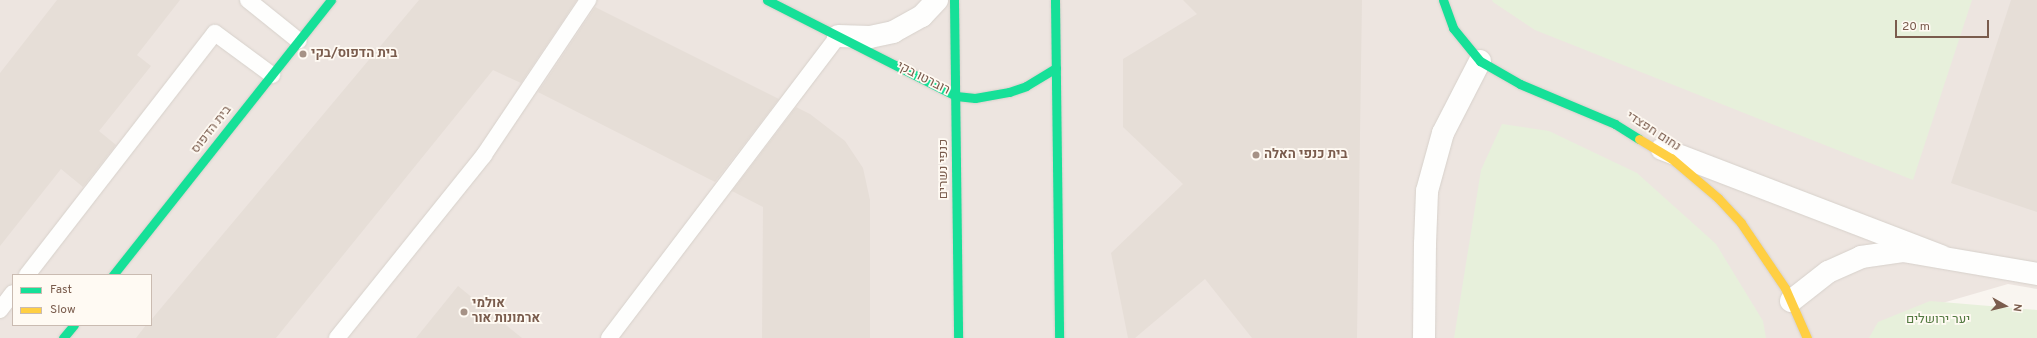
<!DOCTYPE html>
<meta charset="utf-8">
<style>
body{margin:0}
#map{position:relative;width:2037px;height:338px;overflow:hidden;background:#f9f5f0;font-family:Overpass,Heebo,sans-serif}
div>[style]{position:absolute}
.industrial>*{inset:0;background:#ede5e0}
.green>*{inset:0;background:#e7f0db}
.building>*{inset:0;background:#e6ded7}
.roads{filter:drop-shadow(0 0 1px #d7d1cb) drop-shadow(0 0 1px #d7d1cb)}
.lane>*{height:16px;margin:-8px;padding:0 8px;transform-origin:8px;border-radius:8px;background:#fefefd}
.street>*{height:22px;margin:-11px;padding:0 11px;transform-origin:11px;border-radius:11px;background:#fefefd}
.fast>*{height:9px;margin:-4.5px;padding:0 4.5px;transform-origin:4.5px;border-radius:4.5px;background:#16e098}
.slow>*{height:9px;margin:-4.5px;padding:0 4.5px;transform-origin:4.5px;border-radius:4.5px;background:#ffcf43}
.dots>*{width:11px;height:11px;translate:-50% -50%;box-sizing:border-box;border:2px solid #fffaf3;border-radius:50%}
span{translate:-50% -50%;white-space:nowrap;text-align:center;line-height:1.15;-webkit-text-stroke:3.5px #fffaf3;paint-order:stroke}
.poi-label{font-size:13px;color:#7a5c4d;font-weight:700}
.left{translate:0 -50%;text-align:left}
.street-label{font-size:13px;color:#7a5c4d}
.park-label{font-size:13px;color:#537a41}
.legend{position:absolute;left:12px;top:274px;width:140px;height:52px;box-sizing:border-box;background:#fffaf3;border:1px solid #cabbb1;margin:0;padding:5px 7px;list-style:none;font-size:12px;color:#7a5c4d}
.legend li{display:flex;align-items:center;gap:8px;height:20px}
.legend b{width:20px;border:1px solid #cabbb1}
.north{position:absolute;left:1985px;top:286px;width:40px;height:40px;-webkit-text-stroke:3px #fffaf3;paint-order:stroke;rotate:98deg;font-size:11px;font-weight:700;line-height:16px;text-align:center;color:#7a5c4d}
.north::after{content:'';display:block;margin:auto;width:14px;height:18px;background:#7a5c4d;clip-path:polygon(50% 0,100% 100%,50% 72%,0 100%)}
.scale{position:absolute;left:1895px;top:20px;width:94px;height:18px;box-sizing:border-box;border:2px solid #7a5c4d;border-top:0;padding-left:5px;font-size:12px;line-height:14px;white-space:nowrap;color:#7a5c4d;-webkit-text-stroke:3px #fffaf3;paint-order:stroke}
</style>
<div id="map">
<div class="industrial">
<i style="clip-path:polygon(evenodd,0 0,2037px 0,2037px 289px,2008px 284px,1908px 313px,1902px 338px,0 338px,0 0,13px 275px,151px 275px,151px 325px,13px 325px,13px 275px)"></i>
</div>
<div class="green">
<i style="clip-path:polygon(1492px 0,1972px 0,1913px 180px,1535px 30px,1493px 2px)"></i>
<i style="clip-path:polygon(1502px 124px,1549px 131px,1637px 173px,1716px 244px,1763px 321px,1766px 338px,1454px 338px,1481px 170px)"></i>
<i style="clip-path:polygon(1930px 301px,2037px 310px,2037px 338px,1869px 338px,1878px 322px)"></i>
</div>
<div class="building">
<i style="clip-path:polygon(57px 0,180px 0,137px 55px,151px 66px,99px 131px,116px 145px,83px 187px,61px 169px,0 246px,0 73px)"></i>
<i style="clip-path:polygon(419px 0,577px 0,521px 83px,493px 70px,276px 338px,136px 338px,146px 325px,151px 325px,151px 320px)"></i>
<i style="clip-path:polygon(1183px 0,1362px 0,1357px 338px,1252px 338px,1205px 279px,1135px 338px,1128px 338px,1111px 253px,1183px 184px,1123px 127px,1123px 59px,1197px 14px)"></i>
<i style="clip-path:polygon(2011px 0,2037px 0,2037px 212px,1951px 183px)"></i>
<i style="clip-path:polygon(595px 7px,779px 99px,715px 182px,538px 92px)"></i>
<i style="clip-path:polygon(796px 107px,810px 114px,845px 141px,863px 168px,870px 200px,870px 338px,762px 338px,763px 207px,732px 191px)"></i>
<i style="clip-path:polygon(458px 286px,522px 338px,416px 338px)"></i>
</div>
<div class="roads">
<div class="lane">
<i style="left:248px;top:0;width:65px;rotate:38.8deg"></i>
<i style="left:27px;top:275px;width:306px;rotate:-52.2deg"></i>
<i style="left:215px;top:33px;width:71px;rotate:36.4deg"></i>
<i style="left:0;top:310px;width:21px;rotate:-53deg"></i>
<i style="left:337px;top:338px;width:235px;rotate:-51.2deg"></i>
<i style="left:484px;top:155px;width:187px;rotate:-56.1deg"></i>
<i style="left:609px;top:338px;width:379px;rotate:-52.8deg"></i>
</div>
<div class="street">
<i style="left:838px;top:36px;width:32px;rotate:2deg"></i>
<i style="left:870px;top:37px;width:24px;rotate:-12deg"></i>
<i style="left:893px;top:32px;width:33px;rotate:-29deg"></i>
<i style="left:922px;top:16px;width:22px;rotate:-47deg"></i>
<i style="left:1662px;top:149px;width:299px;rotate:21deg"></i>
<i style="left:1791px;top:301px;width:47px;rotate:-38.1deg"></i>
<i style="left:1828px;top:272px;width:36px;rotate:-24deg"></i>
<i style="left:1861px;top:257px;width:42px;rotate:-8.1deg"></i>
<i style="left:1903px;top:251px;width:136px;rotate:9.7deg"></i>
<i style="left:1424px;top:338px;width:94px;rotate:-89.4deg"></i>
<i style="left:1425px;top:244px;width:53px;rotate:-87.8deg"></i>
<i style="left:1427px;top:191px;width:60px;rotate:-74.6deg"></i>
<i style="left:1443px;top:133px;width:81px;rotate:-62.8deg"></i>
</div>
<div class="fast">
<i style="left:767px;top:0;width:212px;rotate:26.9deg"></i>
<i style="left:956px;top:96px;width:19px;rotate:6deg"></i>
<i style="left:975px;top:98px;width:35px;rotate:-10deg"></i>
<i style="left:1009px;top:92px;width:18px;rotate:-19deg"></i>
<i style="left:1026px;top:86px;width:35px;rotate:-31deg"></i>
<i style="left:954px;top:0;width:338px;rotate:89.3deg"></i>
<i style="left:1055px;top:0;width:338px;rotate:89.3deg"></i>
<i style="left:1443px;top:0;width:30px;rotate:70deg"></i>
<i style="left:1453px;top:28px;width:43px;rotate:50.7deg"></i>
<i style="left:1480px;top:61px;width:46px;rotate:29.9deg"></i>
<i style="left:1520px;top:84px;width:103px;rotate:22.8deg"></i>
<i style="left:1615px;top:124px;width:28px;rotate:32deg"></i>
<i style="left:113px;top:275px;width:351px;rotate:-51.6deg"></i>
<i style="left:63px;top:338px;width:17px;rotate:-50deg"></i>
</div>
<div class="slow">
<i style="left:1639px;top:139px;width:37px;rotate:31deg"></i>
<i style="left:1671px;top:158px;width:62px;rotate:40.4deg"></i>
<i style="left:1718px;top:198px;width:34px;rotate:47deg"></i>
<i style="left:1741px;top:223px;width:78px;rotate:55.9deg"></i>
<i style="left:1785px;top:288px;width:55px;rotate:66.3deg"></i>
</div>
</div>
<div class="dots">
<i style="left:303px;top:54px;background:#a69286"></i>
<i style="left:1256px;top:155px;background:#a69286"></i>
<i style="left:464px;top:312px;background:#a69286"></i>
</div>
<div class="poi-label">
<span class="left" style="left:311px;top:54px">בית הדפוס/בקי</span>
<span class="left" style="left:1264px;top:155px">בית כנפי האלה</span>
<span class="left" style="left:472px;top:312px">אולמי<br>ארמונות אור</span>
</div>
<div class="street-label">
<span style="left:923px;top:79px;rotate:27deg">רוברטו בקי</span>
<span style="left:212px;top:130px;rotate:-52deg">בית הדפוס</span>
<span style="left:1653px;top:132px;rotate:33deg">נחום חפצדי</span>
<span style="left:944px;top:169px;rotate:-90deg">כנפי נשרים</span>
</div>
<div class="park-label">
<span style="left:1938px;top:320px">יער ירושלים</span>
</div>
<ul class="legend">
<li><b style="height:5px;background:#16e098"></b>Fast</li>
<li><b style="height:5px;background:#ffcf43"></b>Slow</li>
</ul>
<div class="north">N</div>
<div class="scale">20 m</div>
</div>
